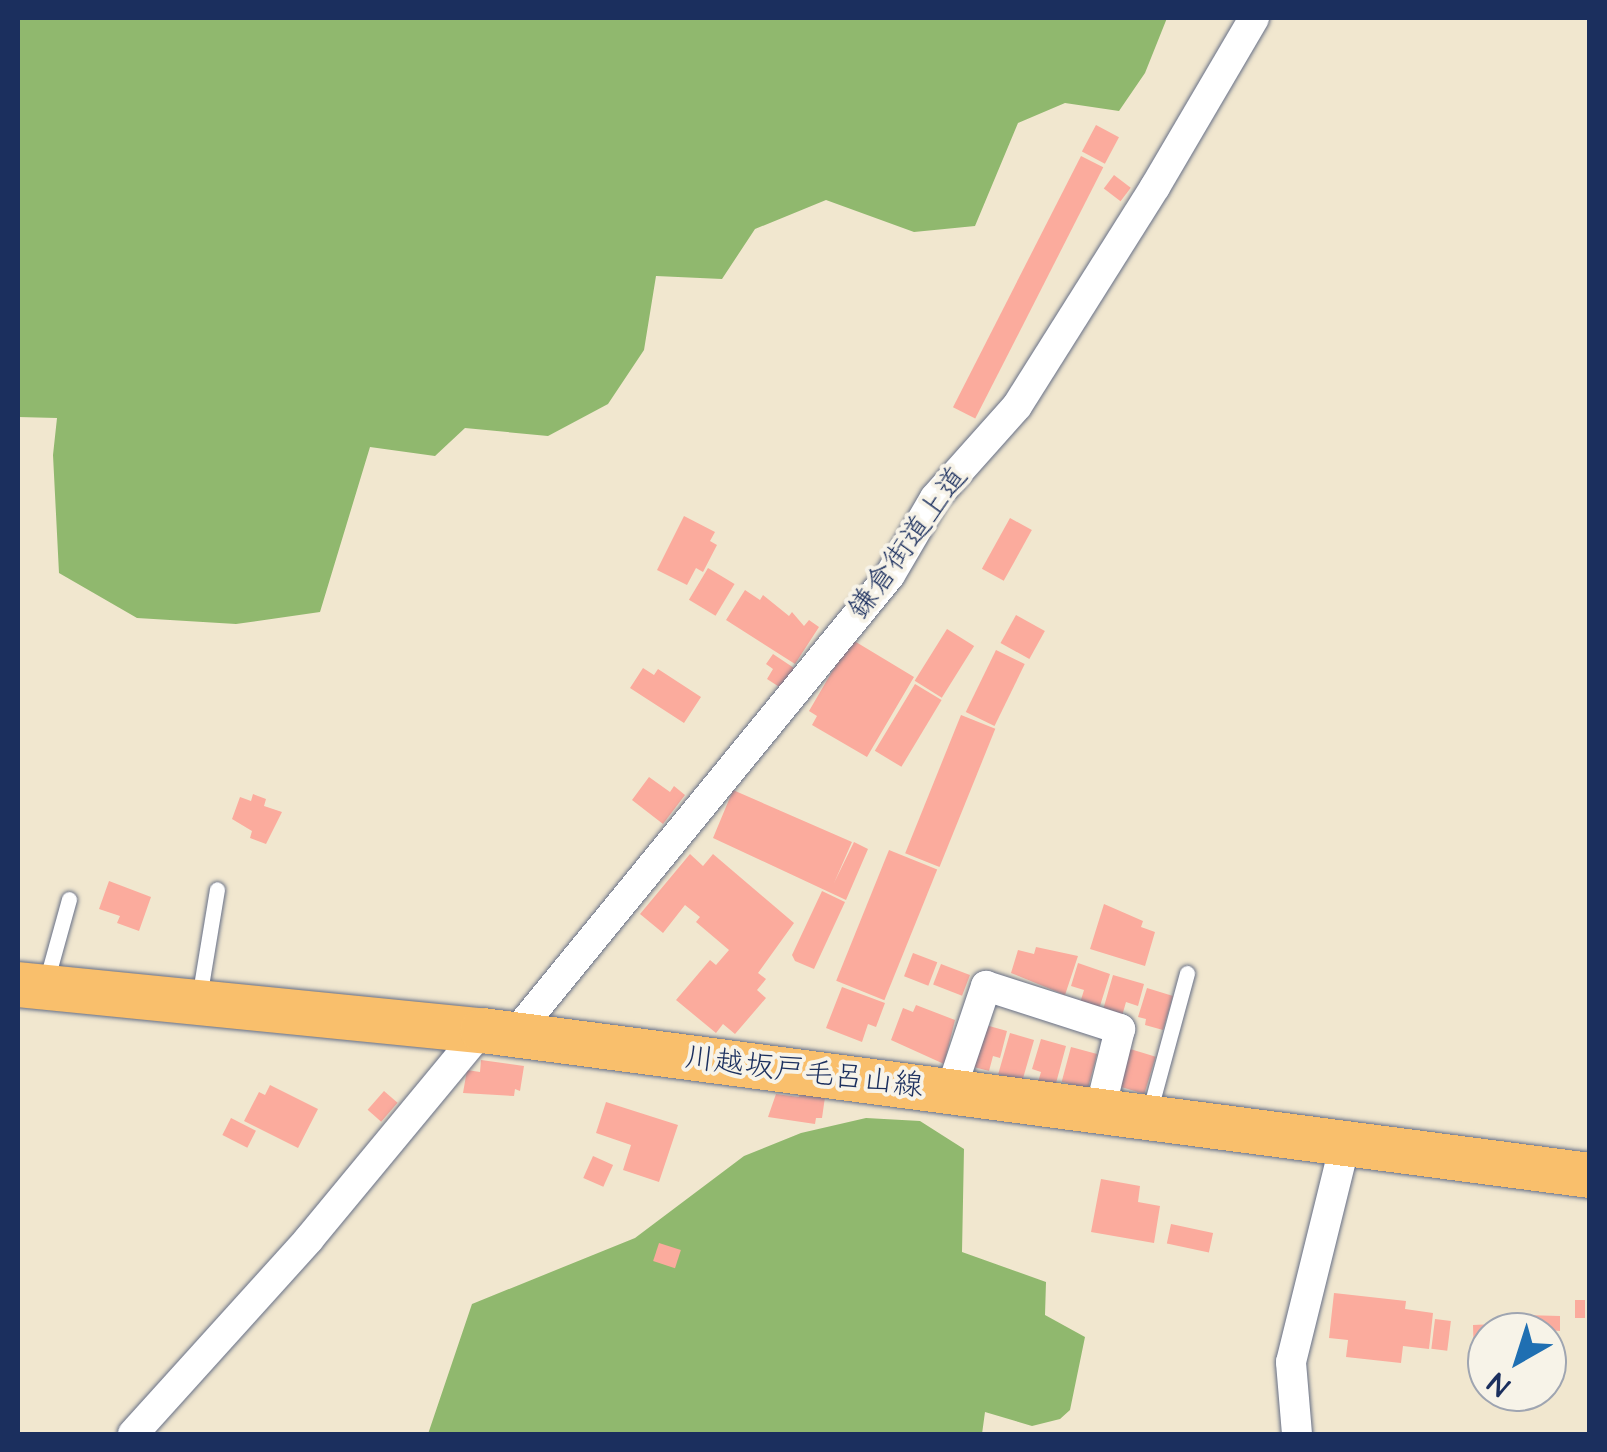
<!DOCTYPE html>
<meta charset="utf-8">
<style>
body{margin:0}
#map{position:relative;width:1607px;height:1452px;overflow:hidden;background:#f1e7cf;font-family:"Architects Daughter","Klee One",sans-serif}
div>[style]{position:absolute}
.forest>*{inset:0;background:#90b86e}
.building>*{inset:0;background:#fbab9d;transform-origin:0 0}
.roads{filter:drop-shadow(0 0 2px #666f86) drop-shadow(0 0 2px #666f86)}
.lane>*{height:15px;margin:-7.5px;padding:0 7.5px;transform-origin:7.5px;border-radius:7.5px;background:#fff}
.street>*{height:30px;margin:-15px;padding:0 15px;transform-origin:15px;border-radius:15px;background:#fff}
.primary>*{height:45px;margin:-22.5px;padding:0 22.5px;transform-origin:22.5px;border-radius:22.5px;background:#f9bf6c}
span{translate:-50% -50%;white-space:nowrap;text-align:center;line-height:1.15;-webkit-text-stroke:8px #f7f3e8;paint-order:stroke}
.street-label{font-size:30px;color:#1b2f5e}
.frame{position:absolute;inset:0;border:20px solid #1b2f5e;pointer-events:none}
.north{position:absolute;left:1467px;top:1312px;width:100px;height:100px;box-sizing:border-box;background:#f7f3e8;border:2px solid #9fa5b1;border-radius:50%;rotate:219deg;font-size:28px;font-weight:700;line-height:40px;text-align:center;color:#1b2f5e}
.north::after{content:'';display:block;margin:auto;width:35px;height:45px;background:#1f6fb2;clip-path:polygon(50% 0,100% 100%,50% 72%,0 100%)}
</style>
<div id="map">
<div class="forest">
<i style="clip-path:polygon(18px 18px,1167px 18px,1145px 73px,1119px 111px,1065px 103px,1018px 123px,975px 226px,914px 232px,826px 200px,755px 229px,722px 279px,656px 276px,644px 350px,608px 404px,548px 436px,465px 428px,435px 456px,370px 447px,320px 612px,236px 624px,137px 618px,59px 573px,53px 455px,57px 418px,18px 417px)"></i>
<i style="clip-path:polygon(866px 1118px,920px 1121px,964px 1149px,962px 1252px,1046px 1282px,1045px 1315px,1085px 1337px,1070px 1410px,1060px 1419px,1032px 1426px,985px 1412px,982px 1434px,428px 1434px,472px 1304px,635px 1238px,744px 1156px,801px 1133px)"></i>
</div>
<div class="building">
<i style="left:1096px;top:125px;width:26px;height:30px;rotate:28deg"></i>
<i style="left:1081px;top:156px;width:25px;height:282px;rotate:27deg"></i>
<i style="left:1114px;top:175px;width:21px;height:17px;rotate:37deg"></i>
<i style="clip-path:polygon(684px 516px,715px 532px,710px 541px,717px 545px,703px 572px,696px 568px,687px 585px,657px 570px)"></i>
<i style="left:1010px;top:518px;width:25px;height:58px;rotate:29deg"></i>
<i style="left:708px;top:568px;width:31px;height:37px;rotate:31deg"></i>
<i style="clip-path:polygon(745px 590px,760px 600px,763px 595px,789px 616px,792px 612px,804px 626px,809px 620px,819px 627px,795px 664px,726px 620px)"></i>
<i style="left:1016px;top:615px;width:33px;height:32px;rotate:29deg"></i>
<i style="left:947px;top:629px;width:32px;height:61px;rotate:32deg"></i>
<i style="clip-path:polygon(851px 639px,914px 677px,867px 757px,812px 725px,817px 716px,809px 711px)"></i>
<i style="left:996px;top:650px;width:32px;height:69px;rotate:26deg"></i>
<i style="clip-path:polygon(773px 654px,797px 670px,784px 690px,767px 679px,773px 669px,766px 664px)"></i>
<i style="clip-path:polygon(643px 668px,654px 675px,658px 669px,701px 697px,684px 723px,630px 688px)"></i>
<i style="left:915px;top:684px;width:31px;height:78px;rotate:31deg"></i>
<i style="left:961px;top:715px;width:37px;height:149px;rotate:22deg"></i>
<i style="clip-path:polygon(649px 777px,670px 792px,674px 786px,685px 795px,663px 824px,632px 800px)"></i>
<i style="clip-path:polygon(733px 790px,852px 842px,834px 883px,854px 842px,868px 849px,846px 900px,713px 838px)"></i>
<i style="clip-path:polygon(253px 794px,266px 799px,264px 806px,282px 812px,266px 844px,250px 838px,252px 831px,232px 819px,240px 797px,251px 801px)"></i>
<i style="left:889px;top:850px;width:52px;height:141px;rotate:22deg"></i>
<i style="clip-path:polygon(690px 854px,703px 866px,713px 854px,794px 923px,758px 973px,766px 979px,757px 990px,766px 998px,735px 1034px,723px 1024px,716px 1033px,676px 1000px,710px 960px,716px 965px,729px 950px,696px 922px,700px 917px,685px 905px,663px 933px,640px 914px)"></i>
<i style="clip-path:polygon(109px 881px,151px 897px,139px 931px,117px 923px,120px 916px,99px 909px)"></i>
<i style="clip-path:polygon(822px 891px,845px 902px,814px 969px,795px 961px,792px 955px)"></i>
<i style="clip-path:polygon(1104px 904px,1143px 921px,1141px 927px,1155px 932px,1145px 966px,1090px 949px)"></i>
<i style="clip-path:polygon(1036px 947px,1078px 956px,1065px 995px,1011px 973px,1018px 950px,1034px 954px)"></i>
<i style="left:913px;top:953px;width:26px;height:25px;rotate:21deg"></i>
<i style="clip-path:polygon(1078px 963px,1110px 974px,1099px 1009px,1080px 1003px,1084px 990px,1071px 986px)"></i>
<i style="left:941px;top:964px;width:31px;height:22px;rotate:21deg"></i>
<i style="clip-path:polygon(1113px 975px,1144px 984px,1138px 1006px,1126px 1002px,1122px 1016px,1103px 1010px)"></i>
<i style="clip-path:polygon(842px 987px,885px 1003px,876px 1027px,868px 1024px,862px 1042px,826px 1028px)"></i>
<i style="clip-path:polygon(1147px 988px,1173px 996px,1163px 1030px,1145px 1025px,1146px 1019px,1138px 1017px)"></i>
<i style="clip-path:polygon(916px 1005px,955px 1020px,944px 1064px,891px 1040px,903px 1008px,913px 1012px)"></i>
<i style="clip-path:polygon(982px 1024px,1007px 1031px,1000px 1058px,993px 1056px,989px 1071px,970px 1066px)"></i>
<i style="left:1010px;top:1033px;width:25px;height:43px;rotate:16deg"></i>
<i style="clip-path:polygon(1041px 1039px,1066px 1046px,1055px 1087px,1038px 1082px,1041px 1072px,1032px 1069px)"></i>
<i style="left:1071px;top:1047px;width:27px;height:36px;rotate:15deg"></i>
<i style="left:1127px;top:1048px;width:30px;height:39px;rotate:17deg"></i>
<i style="clip-path:polygon(481px 1060px,524px 1066px,520px 1091px,515px 1089px,514px 1096px,463px 1093px,467px 1070px,480px 1072px)"></i>
<i style="clip-path:polygon(270px 1085px,318px 1109px,298px 1148px,244px 1121px,259px 1092px,265px 1095px)"></i>
<i style="left:384px;top:1091px;width:18px;height:25px;rotate:41deg"></i>
<i style="clip-path:polygon(800px 1093px,825px 1097px,822px 1118px,816px 1118px,815px 1124px,768px 1117px,776px 1094px,799px 1097px)"></i>
<i style="clip-path:polygon(606px 1102px,678px 1125px,659px 1182px,623px 1170px,631px 1145px,596px 1133px)"></i>
<i style="left:231px;top:1118px;width:28px;height:19px;rotate:27deg"></i>
<i style="left:593px;top:1156px;width:22px;height:24px;rotate:24deg"></i>
<i style="clip-path:polygon(1101px 1179px,1140px 1186px,1138px 1202px,1160px 1206px,1154px 1243px,1091px 1232px)"></i>
<i style="left:1171px;top:1224px;width:43px;height:20px;rotate:12deg"></i>
<i style="left:659px;top:1243px;width:23px;height:19px;rotate:18deg"></i>
<i style="clip-path:polygon(1334px 1293px,1406px 1301px,1405px 1309px,1433px 1313px,1429px 1349px,1403px 1346px,1401px 1363px,1346px 1357px,1348px 1340px,1329px 1338px)"></i>
<i style="left:1575px;top:1300px;width:10px;height:18px"></i>
<i style="clip-path:polygon(1521px 1315px,1560px 1316px,1560px 1331px,1520px 1328px)"></i>
<i style="left:1435px;top:1319px;width:16px;height:30px;rotate:7deg"></i>
<i style="clip-path:polygon(1496px 1324px,1496px 1332px,1487px 1332px,1487px 1361px,1474px 1361px,1473px 1325px)"></i>
</div>
<div class="roads">
<div class="lane">
<i style="left:46px;top:982px;width:86px;rotate:-74.5deg"></i>
<i style="left:199px;top:998px;width:110px;rotate:-80.6deg"></i>
<i style="left:1149px;top:1113px;width:145px;rotate:-74.8deg"></i>
</div>
<div class="street">
<i style="left:514px;top:1035px;width:594px;rotate:-50.74deg"></i>
<i style="left:890px;top:575px;width:89px;rotate:-59.7deg"></i>
<i style="left:935px;top:498px;width:123px;rotate:-48.3deg"></i>
<i style="left:1017px;top:406px;width:259px;rotate:-57.8deg"></i>
<i style="left:1155px;top:187px;width:196px;rotate:-59.6deg"></i>
<i style="left:951px;top:1090px;width:110px;rotate:-71.4deg"></i>
<i style="left:986px;top:986px;width:141px;rotate:17.8deg"></i>
<i style="left:1120px;top:1029px;width:83px;rotate:103.9deg"></i>
<i style="left:133px;top:1434px;width:263px;rotate:-47.9deg"></i>
<i style="left:309px;top:1239px;width:271px;rotate:-50.4deg"></i>
<i style="left:1297px;top:1434px;width:72px;rotate:-94.8deg"></i>
<i style="left:1291px;top:1362px;width:226px;rotate:-76.1deg"></i>
</div>
<div class="primary">
<i style="left:18px;top:984px;width:466px;rotate:5.7deg"></i>
<i style="left:482px;top:1030px;width:1117px;rotate:7.46deg"></i>
</div>
</div>
<div class="street-label">
<span style="left:908px;top:543px;rotate:-54deg">鎌倉街道上道</span>
<span style="left:804px;top:1072px;rotate:7deg">川越坂戸毛呂山線</span>
</div>
<div class="frame"></div>
<div class="north">N</div>
</div>
